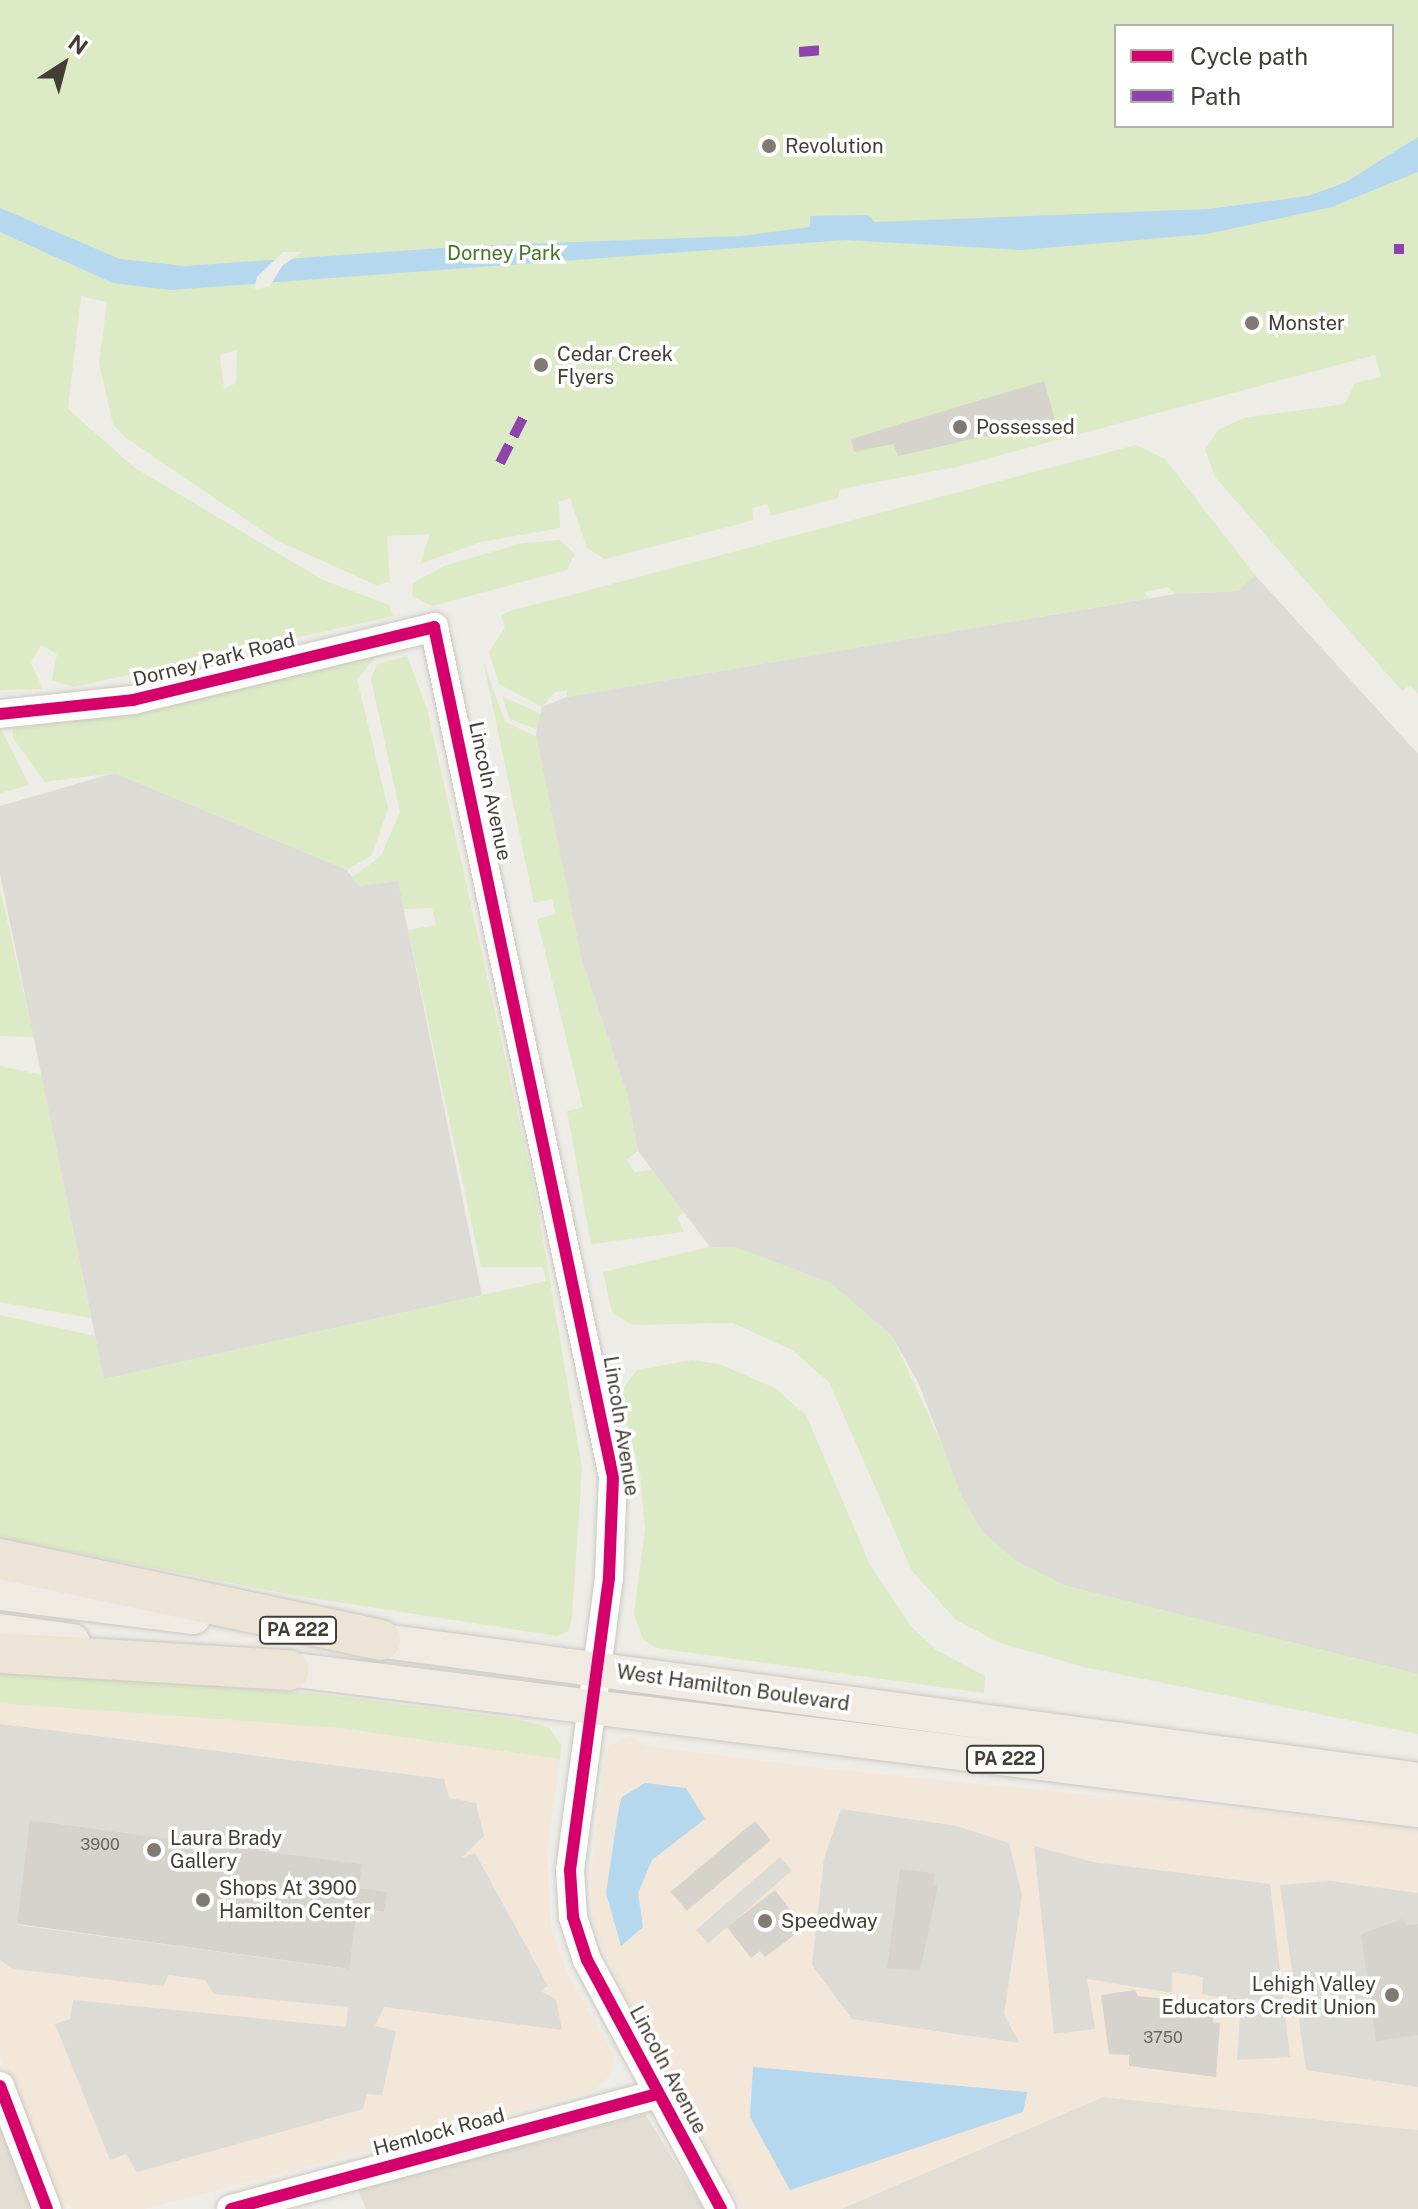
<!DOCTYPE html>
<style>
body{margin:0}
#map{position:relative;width:1418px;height:2209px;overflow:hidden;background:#eeece6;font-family:"Public Sans",sans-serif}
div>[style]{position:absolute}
.residential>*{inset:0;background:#e3ded3}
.commercial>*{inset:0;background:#f2e7d8}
.green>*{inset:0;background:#dceac5}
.parking>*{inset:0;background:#dddbd6;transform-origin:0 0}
.water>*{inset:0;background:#b5d8ee}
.pier>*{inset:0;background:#eeece6}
.building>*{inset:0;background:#d6d3cd;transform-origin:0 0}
.roads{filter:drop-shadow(0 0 2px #cac8c2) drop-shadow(0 0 2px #cac8c2)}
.minor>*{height:28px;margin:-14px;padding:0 14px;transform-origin:14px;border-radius:14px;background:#fcfcfb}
.major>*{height:34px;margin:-17px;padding:0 17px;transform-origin:17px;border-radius:17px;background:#f0ebe2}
.highway>*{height:40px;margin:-20px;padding:0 20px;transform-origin:20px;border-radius:20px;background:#ebe4d7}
.quiet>*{height:10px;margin-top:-5px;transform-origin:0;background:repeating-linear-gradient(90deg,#8e44ad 0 20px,transparent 0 30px)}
.cycleway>*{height:12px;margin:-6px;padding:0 6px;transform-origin:6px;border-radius:6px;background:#d6006c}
.dots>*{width:22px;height:22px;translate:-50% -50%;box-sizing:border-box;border:4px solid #fff;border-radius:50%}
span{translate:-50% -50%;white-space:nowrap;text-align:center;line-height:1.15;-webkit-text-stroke:7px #fff;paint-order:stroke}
.number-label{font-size:16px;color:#6a645b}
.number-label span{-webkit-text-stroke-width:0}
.shield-label span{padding:2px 6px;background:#fff;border:2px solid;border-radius:6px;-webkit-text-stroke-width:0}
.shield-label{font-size:18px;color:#443d33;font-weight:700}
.poi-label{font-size:20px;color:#443d33}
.left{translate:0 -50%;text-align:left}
.right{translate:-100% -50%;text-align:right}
.park-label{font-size:20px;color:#467626}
.street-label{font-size:20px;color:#443d33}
.legend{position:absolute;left:1114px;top:24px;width:280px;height:104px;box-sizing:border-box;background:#fff;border:2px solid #b4b1ad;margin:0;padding:10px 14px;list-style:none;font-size:24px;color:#443d33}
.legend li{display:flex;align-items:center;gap:16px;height:40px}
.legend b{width:40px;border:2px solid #b4b1ad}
.north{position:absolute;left:24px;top:24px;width:80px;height:80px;-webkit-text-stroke:6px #fff;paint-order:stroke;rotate:36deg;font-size:22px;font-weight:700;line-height:32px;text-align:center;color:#443d33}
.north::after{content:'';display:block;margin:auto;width:28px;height:36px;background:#443d33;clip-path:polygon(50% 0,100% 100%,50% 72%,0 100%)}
</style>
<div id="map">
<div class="residential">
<i style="clip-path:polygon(1103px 2097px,1418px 2130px,1418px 2209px,841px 2209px)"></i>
<i style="clip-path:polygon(0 2112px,38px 2209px,0 2209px)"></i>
<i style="clip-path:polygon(645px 2114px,704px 2209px,366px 2209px,358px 2189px)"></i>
</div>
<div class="commercial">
<i style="clip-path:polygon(0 1703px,340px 1728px,560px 1759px,547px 1848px,551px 1930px,569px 1977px,615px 2056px,610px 2075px,594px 2091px,144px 2209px,73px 2209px,52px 2190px,0 2056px)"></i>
<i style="clip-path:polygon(630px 1736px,646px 1746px,827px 1769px,1418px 1827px,1418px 2130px,1103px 2097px,841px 2209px,742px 2209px,628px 2003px,594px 1927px,591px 1873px,605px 1762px,609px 1745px)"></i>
</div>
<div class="green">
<i style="clip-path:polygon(evenodd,0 0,1418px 0,1418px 694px,1410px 685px,1402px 691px,1243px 509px,1215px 477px,1205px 450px,1218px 430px,1244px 418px,1345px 404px,1355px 383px,1381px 377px,1375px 355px,956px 467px,840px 489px,838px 498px,771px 516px,767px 504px,752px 508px,754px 520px,605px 559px,587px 548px,570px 498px,559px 502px,560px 528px,481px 542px,420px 564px,430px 534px,387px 536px,390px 582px,376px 585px,276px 540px,125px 437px,113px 424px,99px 363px,107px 302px,81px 296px,68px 409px,135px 468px,323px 580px,389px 605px,393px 616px,74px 687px,52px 680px,57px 654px,41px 645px,31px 663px,43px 689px,0 690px,0 0,1116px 26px,1392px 26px,1392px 126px,1116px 126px,1116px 26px,0 0,237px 350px,236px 383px,224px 389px,220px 355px,237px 350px)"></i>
<i style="clip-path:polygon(1136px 445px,1165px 459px,1255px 575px,1238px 591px,1175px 594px,1169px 587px,1144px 592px,1150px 598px,567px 697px,567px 690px,555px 692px,542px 707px,499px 684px,489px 652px,505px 627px,501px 616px,510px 611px)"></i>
<i style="clip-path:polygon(560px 540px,575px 554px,567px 570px,432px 606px,412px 596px,413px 583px,444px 566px,523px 543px)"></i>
<i style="clip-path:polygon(383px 648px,397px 652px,375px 658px,357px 679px,388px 808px,372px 855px,347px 870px,114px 773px,45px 782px,13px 738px,12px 726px)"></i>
<i style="clip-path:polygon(407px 656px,427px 709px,534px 1187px,582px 1469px,572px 1617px,569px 1631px,557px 1636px,298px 1596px,0 1538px,0 1315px,95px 1336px,105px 1379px,546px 1281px,543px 1267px,481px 1267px,408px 930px,436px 925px,432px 908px,403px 909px,397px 881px,358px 886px,352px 877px,381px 856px,400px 812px,371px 679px,377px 664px)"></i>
<i style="clip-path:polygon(483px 660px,505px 722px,537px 737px,581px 957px,628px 1097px,638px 1151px,627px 1159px,634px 1172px,652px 1170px,685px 1212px,677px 1217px,684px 1232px,591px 1244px,567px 1111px,583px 1107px,537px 919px,556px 914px,552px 899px,534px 903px)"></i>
<i style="clip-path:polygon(502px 696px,543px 715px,538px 730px,510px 719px)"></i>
<i style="clip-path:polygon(0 727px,29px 785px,0 793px)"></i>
<i style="clip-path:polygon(0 889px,34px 1037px,0 1036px)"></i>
<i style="clip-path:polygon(0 1066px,42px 1075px,91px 1318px,0 1302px)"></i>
<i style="clip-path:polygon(710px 1247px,738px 1248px,831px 1283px,892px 1336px,982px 1531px,1067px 1586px,1418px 1674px,1418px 1734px,1084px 1667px,1000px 1643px,956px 1620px,912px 1571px,829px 1382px,792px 1350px,733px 1323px,633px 1325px,612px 1313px,603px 1272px)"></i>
<i style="clip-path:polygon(692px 1360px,719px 1364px,775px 1388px,806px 1415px,870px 1565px,910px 1625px,936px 1650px,985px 1676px,984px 1693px,656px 1648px,643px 1639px,634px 1614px,645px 1529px,640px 1474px,622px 1406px,624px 1387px,637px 1370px)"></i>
<i style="clip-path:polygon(0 1668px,327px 1695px,516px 1719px,549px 1727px,561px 1745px,560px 1759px,340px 1728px,0 1703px)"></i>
</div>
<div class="parking">
<i style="clip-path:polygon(1255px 575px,1418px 754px,1418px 1674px,1067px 1586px,1015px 1560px,982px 1531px,961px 1494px,919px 1384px,892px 1336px,831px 1283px,738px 1248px,710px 1247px,638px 1151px,628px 1097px,581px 957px,536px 734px,542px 707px,567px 697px,1175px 594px,1238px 591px)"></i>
<i style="clip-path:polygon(114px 773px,347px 870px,358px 886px,398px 881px,482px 1295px,104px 1379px,0 874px,0 806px)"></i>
<i style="clip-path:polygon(evenodd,0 1724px,444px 1779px,449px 1798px,476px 1803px,484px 1836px,461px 1858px,475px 1853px,548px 1986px,540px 1991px,556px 1999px,562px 2030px,384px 2007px,375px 2026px,396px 2031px,382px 2095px,367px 2094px,363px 2109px,137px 2172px,126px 2154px,110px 2160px,55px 2024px,70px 2019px,73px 2000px,346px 2027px,348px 2007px,214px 1994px,205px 1980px,169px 1975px,163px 1986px,13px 1969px,0 1960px,0 1724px,31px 1820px,361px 1864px,359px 1888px,386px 1892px,384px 1912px,357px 1909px,348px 1969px,17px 1925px,31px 1820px)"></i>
<i style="clip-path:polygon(841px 1809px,957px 1826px,1009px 1843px,1022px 1895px,1004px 2014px,1019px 2043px,852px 2019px,812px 1965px,824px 1859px)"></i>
<i style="clip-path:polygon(1034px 1846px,1093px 1862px,1270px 1884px,1290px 2057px,1237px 2060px,1241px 2001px,1202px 1994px,1203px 1977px,1172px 1972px,1172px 1993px,1087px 1979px,1095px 2029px,1054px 2034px)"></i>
<i style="left:780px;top:1857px;width:18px;height:111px;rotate:49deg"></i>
<i style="clip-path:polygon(1330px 1881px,1418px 1893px,1418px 2087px,1306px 2070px,1280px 1885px)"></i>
</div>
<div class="water">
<i style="clip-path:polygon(1418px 137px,1418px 172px,1332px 207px,1207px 234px,1021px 250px,845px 240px,171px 290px,113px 283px,0 232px,0 208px,120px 259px,185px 266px,470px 246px,742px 236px,810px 227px,810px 216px,867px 215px,875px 222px,1208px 209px,1308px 196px,1344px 183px)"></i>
<i style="clip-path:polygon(645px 1783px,686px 1788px,705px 1819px,652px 1860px,638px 1893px,643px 1927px,621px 1946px,606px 1893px,619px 1807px,622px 1797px)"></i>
<i style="clip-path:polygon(753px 2067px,1027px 2092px,1023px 2112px,790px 2190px,750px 2117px)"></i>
</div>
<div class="pier">
<i style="clip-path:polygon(283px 252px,302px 252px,283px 265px,269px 287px,254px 289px,257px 277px)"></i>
</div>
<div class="building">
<i style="clip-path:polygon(1044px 381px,1055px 420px,898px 456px,893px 444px,854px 452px,851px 439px)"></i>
<i style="clip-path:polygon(30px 1820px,362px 1864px,359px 1888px,387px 1892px,384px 1912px,357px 1909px,349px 1969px,17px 1924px)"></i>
<i style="left:755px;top:1821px;width:25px;height:110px;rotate:50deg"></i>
<i style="clip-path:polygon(900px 1869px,934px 1873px,933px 1885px,938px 1885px,920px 1971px,887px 1968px)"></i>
<i style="clip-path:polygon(775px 1890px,796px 1918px,793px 1936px,765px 1957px,760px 1951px,751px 1958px,727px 1927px)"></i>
<i style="clip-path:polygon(1403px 1919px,1406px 1925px,1418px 1924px,1418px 2035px,1376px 2041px,1361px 1934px)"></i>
<i style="clip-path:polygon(1135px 1990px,1138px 1996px,1215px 2005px,1213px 2022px,1220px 2023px,1216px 2077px,1129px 2066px,1129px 2055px,1109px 2054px,1101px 1995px)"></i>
</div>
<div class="roads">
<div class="minor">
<i style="left:0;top:714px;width:134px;rotate:-6deg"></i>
<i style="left:133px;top:700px;width:310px;rotate:-13.6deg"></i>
<i style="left:434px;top:627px;width:869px;rotate:78.11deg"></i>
<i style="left:613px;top:1477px;width:101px;rotate:92.3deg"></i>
<i style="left:609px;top:1578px;width:295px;rotate:97.6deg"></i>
<i style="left:570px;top:1870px;width:47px;rotate:86.3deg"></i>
<i style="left:573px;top:1917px;width:45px;rotate:72deg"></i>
<i style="left:587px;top:1960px;width:283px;rotate:61.7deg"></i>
<i style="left:0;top:2086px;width:132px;rotate:69.1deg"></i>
<i style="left:231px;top:2209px;width:441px;rotate:-15.1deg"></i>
</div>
<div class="major">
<i style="left:0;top:1593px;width:195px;rotate:7.1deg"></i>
<i style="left:0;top:1631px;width:73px;rotate:7.9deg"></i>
<i style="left:354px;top:1637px;width:1074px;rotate:7.65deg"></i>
<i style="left:263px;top:1666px;width:1164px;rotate:7.11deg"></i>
</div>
<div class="highway">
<i style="left:0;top:1559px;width:389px;rotate:12deg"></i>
<i style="left:0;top:1653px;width:289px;rotate:3.4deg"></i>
</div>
</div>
<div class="quiet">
<i style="left:799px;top:52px;width:21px;rotate:-5deg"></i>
<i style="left:1394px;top:249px;width:10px"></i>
<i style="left:500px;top:463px;width:55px;rotate:-63deg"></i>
</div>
<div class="cycleway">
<i style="left:0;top:714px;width:134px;rotate:-6deg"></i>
<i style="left:133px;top:700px;width:310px;rotate:-13.6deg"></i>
<i style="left:434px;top:627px;width:869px;rotate:78.11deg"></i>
<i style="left:613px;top:1477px;width:101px;rotate:92.3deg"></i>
<i style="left:609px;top:1578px;width:295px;rotate:97.6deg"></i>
<i style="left:570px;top:1870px;width:47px;rotate:86.3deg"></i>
<i style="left:573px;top:1917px;width:45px;rotate:72deg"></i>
<i style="left:587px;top:1960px;width:283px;rotate:61.7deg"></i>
<i style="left:0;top:2086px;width:132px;rotate:69.1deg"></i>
<i style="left:231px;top:2209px;width:441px;rotate:-15.1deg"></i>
</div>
<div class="dots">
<i style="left:769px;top:146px;background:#807a72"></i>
<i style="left:1252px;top:323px;background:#807a72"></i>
<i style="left:541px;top:365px;background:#807a72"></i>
<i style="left:960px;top:427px;background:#807a72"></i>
<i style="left:154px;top:1850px;background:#807a72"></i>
<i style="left:203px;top:1900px;background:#807a72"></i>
<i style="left:765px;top:1921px;background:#807a72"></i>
<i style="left:1392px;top:1995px;background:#807a72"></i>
</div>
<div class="number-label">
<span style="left:100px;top:1845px">3900</span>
<span style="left:1163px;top:2038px">3750</span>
</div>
<div class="shield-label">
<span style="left:298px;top:1630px">PA 222</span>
<span style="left:1005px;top:1759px">PA 222</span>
</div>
<div class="poi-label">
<span class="left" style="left:785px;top:146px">Revolution</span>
<span class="left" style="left:1268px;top:323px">Monster</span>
<span class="left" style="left:557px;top:366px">Cedar Creek<br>Flyers</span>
<span class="left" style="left:976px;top:427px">Possessed</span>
<span class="left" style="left:170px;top:1850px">Laura Brady<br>Gallery</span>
<span class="left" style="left:219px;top:1900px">Shops At 3900<br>Hamilton Center</span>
<span class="left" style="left:781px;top:1921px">Speedway</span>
<span class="right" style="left:1376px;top:1996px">Lehigh Valley<br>Educators Credit Union</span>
</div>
<div class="park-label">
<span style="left:504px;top:253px">Dorney Park</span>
</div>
<div class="street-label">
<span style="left:214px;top:660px;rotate:-14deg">Dorney Park Road</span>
<span style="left:490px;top:791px;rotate:78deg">Lincoln Avenue</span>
<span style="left:621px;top:1426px;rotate:81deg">Lincoln Avenue</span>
<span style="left:733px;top:1688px;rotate:8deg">West Hamilton Boulevard</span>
<span style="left:668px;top:2070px;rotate:62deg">Lincoln Avenue</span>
<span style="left:439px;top:2132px;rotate:-15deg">Hemlock Road</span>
</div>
<ul class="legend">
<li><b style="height:10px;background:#d6006c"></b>Cycle path</li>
<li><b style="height:10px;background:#8e44ad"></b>Path</li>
</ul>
<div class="north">N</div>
</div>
